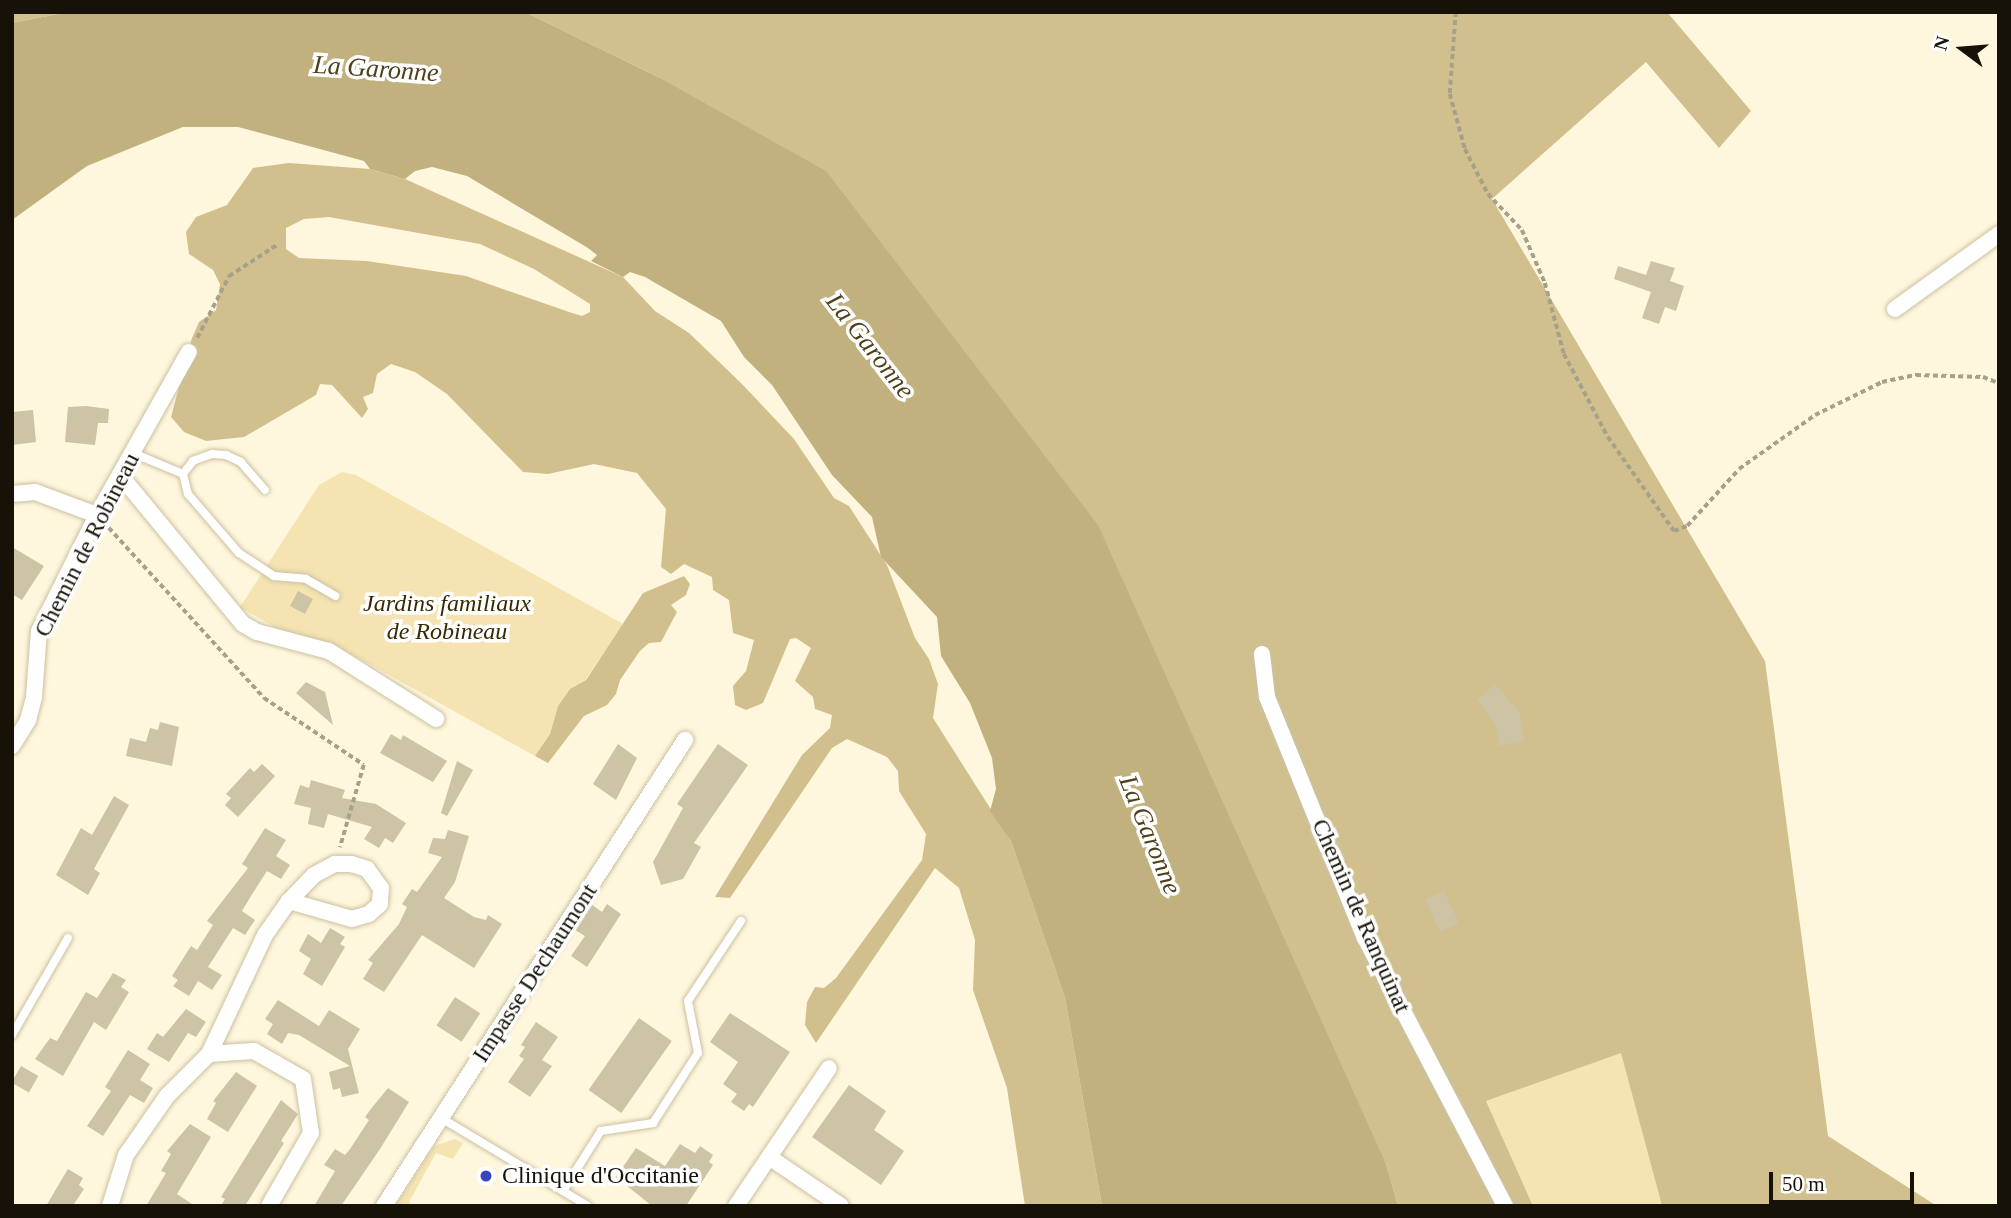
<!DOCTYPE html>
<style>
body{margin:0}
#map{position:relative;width:2011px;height:1218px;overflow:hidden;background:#fff7dd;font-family:Georgia,serif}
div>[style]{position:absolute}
.green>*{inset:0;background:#f5e4b1}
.forest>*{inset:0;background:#d1c08d}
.water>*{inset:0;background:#c1b17f}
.building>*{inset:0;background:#cdc3a5;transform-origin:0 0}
.path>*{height:3.5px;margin-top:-1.75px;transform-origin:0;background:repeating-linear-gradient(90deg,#a7a18c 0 5px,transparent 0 8.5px)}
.roads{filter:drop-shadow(0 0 2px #cbc1a2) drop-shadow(0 0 2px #cbc1a2)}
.service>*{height:8px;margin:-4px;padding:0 4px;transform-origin:4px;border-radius:4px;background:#fff}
.minor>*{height:16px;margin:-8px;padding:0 8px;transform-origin:8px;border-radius:8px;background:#fff}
.dots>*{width:19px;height:19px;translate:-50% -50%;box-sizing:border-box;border:4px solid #fff;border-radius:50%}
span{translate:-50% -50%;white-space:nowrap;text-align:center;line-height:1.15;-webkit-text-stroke:7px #fff;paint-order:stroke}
.street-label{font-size:24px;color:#161207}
.park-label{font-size:24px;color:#362a00;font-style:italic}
.poi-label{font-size:24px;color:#161207}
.left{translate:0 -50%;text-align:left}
.water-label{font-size:26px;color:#4e4119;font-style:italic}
.frame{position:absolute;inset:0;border:14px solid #161207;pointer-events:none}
.north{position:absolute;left:1927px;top:14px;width:70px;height:70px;-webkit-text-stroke:5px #fff;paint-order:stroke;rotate:286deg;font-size:19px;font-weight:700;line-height:28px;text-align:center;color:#161207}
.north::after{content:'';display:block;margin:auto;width:24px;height:32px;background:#161207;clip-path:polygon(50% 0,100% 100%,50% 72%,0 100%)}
.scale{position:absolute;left:1769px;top:1172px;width:145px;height:32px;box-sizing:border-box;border:4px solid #161207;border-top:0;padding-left:9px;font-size:21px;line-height:24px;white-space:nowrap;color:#161207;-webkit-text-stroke:5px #fff;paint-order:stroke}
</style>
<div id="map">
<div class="green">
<i style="clip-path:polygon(342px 472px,356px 475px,623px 624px,585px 680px,570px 689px,558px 706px,550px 734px,535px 756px,333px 644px,282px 631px,240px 607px,319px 485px)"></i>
<i style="clip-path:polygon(1621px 1052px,1662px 1206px,1533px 1206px,1486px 1101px)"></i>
<i style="clip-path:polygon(455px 1139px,463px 1143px,453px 1159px,436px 1153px,409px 1202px,414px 1206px,395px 1206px,434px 1146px)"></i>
</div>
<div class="forest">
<i style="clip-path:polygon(12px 12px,68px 12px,12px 23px)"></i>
<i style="clip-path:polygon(525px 12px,1667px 12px,1751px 111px,1719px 148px,1646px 62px,1492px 199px,1765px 661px,1828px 1136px,1937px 1206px,1662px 1206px,1621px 1053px,1486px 1101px,1533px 1206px,1398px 1206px,1386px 1164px,658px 77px)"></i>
<i style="clip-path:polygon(evenodd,289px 163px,370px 169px,405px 179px,623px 277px,655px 311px,689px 333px,741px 383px,794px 439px,834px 498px,849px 506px,887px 565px,915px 638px,929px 659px,938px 684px,933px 718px,1011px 841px,1065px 998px,1102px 1206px,1025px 1206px,1007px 1088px,973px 990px,975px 940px,959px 888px,935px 868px,816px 1043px,805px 1025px,807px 1002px,815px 987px,824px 988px,836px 978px,922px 860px,926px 834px,899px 791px,898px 771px,887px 757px,847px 739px,832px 748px,730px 898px,715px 897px,802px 755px,830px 728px,832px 715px,815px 709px,813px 697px,795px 681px,811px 648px,796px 638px,790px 639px,763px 703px,746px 710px,735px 705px,733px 686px,746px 671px,754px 640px,733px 633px,729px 600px,713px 590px,712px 577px,684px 564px,671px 574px,661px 567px,666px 509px,637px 473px,594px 464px,548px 474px,523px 472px,447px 394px,415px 372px,391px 364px,377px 374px,373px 393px,363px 397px,368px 409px,362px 418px,332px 385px,320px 384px,316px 395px,244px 437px,206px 441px,184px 432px,171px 417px,192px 338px,199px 322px,216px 310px,220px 284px,213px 270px,189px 254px,186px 232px,196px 217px,227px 205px,253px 168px,289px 163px,329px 217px,480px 244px,534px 269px,590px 304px,590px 312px,582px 316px,569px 312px,466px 276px,367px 261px,299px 258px,286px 249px,286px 228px,304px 219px,329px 217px)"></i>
<i style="clip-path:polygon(684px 576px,690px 584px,686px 595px,671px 605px,677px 612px,661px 642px,649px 643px,640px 651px,620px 680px,616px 694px,607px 705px,584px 716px,548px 763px,535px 756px,550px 734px,558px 706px,570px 689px,586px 680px,643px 593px)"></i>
</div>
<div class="water">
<i style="clip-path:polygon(68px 12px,525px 12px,658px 77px,826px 171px,1098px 525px,1386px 1164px,1398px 1206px,1102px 1206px,1065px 998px,1011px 841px,990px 811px,996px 789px,992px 758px,970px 703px,941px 656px,937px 617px,881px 557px,872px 517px,832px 475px,772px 385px,744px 357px,721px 321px,645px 277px,630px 272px,623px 277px,591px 261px,597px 255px,588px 248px,467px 176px,432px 167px,415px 171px,405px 179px,370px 169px,364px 161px,238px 127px,183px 127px,87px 166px,12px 220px,12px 23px)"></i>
</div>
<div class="building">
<i style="clip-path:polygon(1651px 261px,1675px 268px,1670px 281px,1684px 286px,1676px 311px,1665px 307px,1659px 324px,1642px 318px,1651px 292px,1614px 279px,1618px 266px,1646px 275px)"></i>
<i style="clip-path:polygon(86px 406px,109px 409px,108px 423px,98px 423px,95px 445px,65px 442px,68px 407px)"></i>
<i style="clip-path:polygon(33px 410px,36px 442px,12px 445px,12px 412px)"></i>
<i style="clip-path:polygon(12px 547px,44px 566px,22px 600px,12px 594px)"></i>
<i style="left:298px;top:591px;width:17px;height:17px;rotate:28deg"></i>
<i style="clip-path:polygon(306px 682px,325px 692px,333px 725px,296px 693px)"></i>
<i style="clip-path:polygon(1495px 684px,1520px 713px,1524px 741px,1499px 746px,1496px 727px,1477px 699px)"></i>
<i style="clip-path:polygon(160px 722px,179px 727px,172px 766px,126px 756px,130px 738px,146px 742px,150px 728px,158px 730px)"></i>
<i style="clip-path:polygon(391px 734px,401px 740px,403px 735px,447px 761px,433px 782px,380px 753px)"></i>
<i style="clip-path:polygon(618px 744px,637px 758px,616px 800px,593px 784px)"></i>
<i style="clip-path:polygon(718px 744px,748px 765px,694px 843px,701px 847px,683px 879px,661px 885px,653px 862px,683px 808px,677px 804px)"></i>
<i style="clip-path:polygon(457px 761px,473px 770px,447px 816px,441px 813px)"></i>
<i style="clip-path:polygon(262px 764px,275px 776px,238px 817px,225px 805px,231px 798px,226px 794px,250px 768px,254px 772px)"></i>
<i style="clip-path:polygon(311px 780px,345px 790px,342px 798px,376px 804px,406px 823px,393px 843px,385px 838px,379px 848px,364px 839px,372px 827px,328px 814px,324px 828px,308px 824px,311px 808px,294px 804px,300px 785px,309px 788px)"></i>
<i style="clip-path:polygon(114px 796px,129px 805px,94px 869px,100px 873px,88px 895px,56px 875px,81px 828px,92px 835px)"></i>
<i style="clip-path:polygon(265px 828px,286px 840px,276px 856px,290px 865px,281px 879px,267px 871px,251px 896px,242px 911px,255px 920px,245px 935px,233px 928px,208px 967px,222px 975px,212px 990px,198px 981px,189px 996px,173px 986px,178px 980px,172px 976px,191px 946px,197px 950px,213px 925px,207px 921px,248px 868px,242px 864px)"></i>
<i style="clip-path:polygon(448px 830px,469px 836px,455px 882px,444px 898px,474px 917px,486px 920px,488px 915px,502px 924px,474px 968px,422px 935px,384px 992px,363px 979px,373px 963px,368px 960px,399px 924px,407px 907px,402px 904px,412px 889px,417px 892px,442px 857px,428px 853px,433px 838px,445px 839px)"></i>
<i style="left:1444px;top:891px;width:35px;height:21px;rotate:65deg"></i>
<i style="clip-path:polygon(591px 904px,602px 912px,607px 904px,621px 914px,587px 967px,571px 956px,585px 936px,575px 930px)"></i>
<i style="clip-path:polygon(330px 928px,345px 937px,340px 944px,345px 947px,322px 986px,303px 974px,311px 959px,299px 951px,308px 934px,321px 943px)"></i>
<i style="clip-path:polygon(113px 973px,126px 980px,121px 987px,129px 992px,106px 1030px,94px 1022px,63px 1076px,35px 1059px,50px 1038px,57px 1041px,86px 992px,97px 998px)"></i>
<i style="left:455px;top:997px;width:30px;height:34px;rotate:33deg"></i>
<i style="clip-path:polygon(278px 1000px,319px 1026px,329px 1010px,360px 1029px,348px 1049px,359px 1093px,342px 1097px,340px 1088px,333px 1090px,329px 1072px,350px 1066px,299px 1035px,288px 1033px,282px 1044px,267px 1034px,273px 1024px,265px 1019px)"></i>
<i style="clip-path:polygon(186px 1009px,206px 1022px,196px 1037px,188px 1033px,169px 1062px,147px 1049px,157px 1033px,163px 1037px)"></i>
<i style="clip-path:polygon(730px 1013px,790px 1052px,753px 1107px,749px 1104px,744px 1111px,731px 1102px,737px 1094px,723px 1084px,738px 1062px,710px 1042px)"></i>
<i style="left:639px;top:1018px;width:40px;height:88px;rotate:35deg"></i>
<i style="clip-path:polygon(536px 1022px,558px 1037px,542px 1060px,552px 1066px,530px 1097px,508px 1082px,524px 1059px,519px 1056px,525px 1047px,521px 1045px)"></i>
<i style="clip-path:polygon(128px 1050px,150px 1064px,140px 1080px,153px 1088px,144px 1103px,130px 1095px,103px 1136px,87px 1126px,111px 1091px,105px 1087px)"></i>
<i style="left:21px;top:1066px;width:20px;height:19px;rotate:30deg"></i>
<i style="clip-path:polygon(236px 1072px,257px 1086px,228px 1132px,207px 1119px,216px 1103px,213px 1101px)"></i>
<i style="clip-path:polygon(849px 1085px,886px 1111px,874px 1130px,904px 1151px,881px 1185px,812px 1137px)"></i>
<i style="clip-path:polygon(388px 1088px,409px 1102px,380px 1149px,341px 1206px,314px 1206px,335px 1171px,324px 1165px,335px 1149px,345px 1155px,350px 1149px,369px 1120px,365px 1117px,370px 1110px)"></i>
<i style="clip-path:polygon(281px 1100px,298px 1114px,281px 1141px,284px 1143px,245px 1206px,221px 1206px,225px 1199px,221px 1197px)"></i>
<i style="clip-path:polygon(190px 1124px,211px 1137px,177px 1194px,195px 1206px,146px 1206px,166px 1173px,161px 1171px,171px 1154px,167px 1151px)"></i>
<i style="clip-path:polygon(680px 1144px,695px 1153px,700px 1146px,713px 1155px,709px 1162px,713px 1165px,686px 1206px,652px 1206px,616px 1177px,636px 1148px,665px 1166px)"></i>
<i style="clip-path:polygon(68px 1169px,83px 1178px,79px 1185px,84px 1189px,74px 1204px,46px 1206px)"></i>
</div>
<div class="path">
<i style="left:1456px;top:12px;width:82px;rotate:94.2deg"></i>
<i style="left:1450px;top:94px;width:57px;rotate:74.7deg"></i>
<i style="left:1465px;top:149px;width:51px;rotate:62.9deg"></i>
<i style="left:1488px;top:194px;width:50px;rotate:46.6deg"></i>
<i style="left:1522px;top:230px;width:58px;rotate:66.5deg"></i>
<i style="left:1545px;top:283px;width:73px;rotate:75deg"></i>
<i style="left:1564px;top:354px;width:94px;rotate:62.1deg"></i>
<i style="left:1608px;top:437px;width:115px;rotate:54.9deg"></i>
<i style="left:1674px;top:531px;width:14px;rotate:-21deg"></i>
<i style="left:1687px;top:526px;width:77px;rotate:-47.6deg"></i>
<i style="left:1739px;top:469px;width:93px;rotate:-35.4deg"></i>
<i style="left:1815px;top:415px;width:75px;rotate:-26.2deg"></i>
<i style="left:1882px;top:382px;width:35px;rotate:-12deg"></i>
<i style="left:1916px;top:375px;width:67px;rotate:1.7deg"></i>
<i style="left:1983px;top:377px;width:17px;rotate:21deg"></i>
<i style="left:197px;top:338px;width:70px;rotate:-62.7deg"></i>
<i style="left:229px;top:276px;width:57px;rotate:-32.9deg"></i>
<i style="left:109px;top:528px;width:230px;rotate:47.6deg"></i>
<i style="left:264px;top:698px;width:120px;rotate:33.8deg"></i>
<i style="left:364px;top:765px;width:86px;rotate:106.1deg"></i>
</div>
<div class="roads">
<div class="service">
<i style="left:133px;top:453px;width:54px;rotate:22.8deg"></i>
<i style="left:265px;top:490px;width:37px;rotate:-131deg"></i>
<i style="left:241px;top:462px;width:17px;rotate:-155deg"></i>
<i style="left:226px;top:455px;width:14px;rotate:-176deg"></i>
<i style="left:212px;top:454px;width:20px;rotate:160deg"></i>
<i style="left:193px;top:461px;width:16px;rotate:128deg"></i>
<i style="left:183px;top:474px;width:21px;rotate:76deg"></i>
<i style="left:188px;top:494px;width:78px;rotate:49.2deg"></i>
<i style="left:239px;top:553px;width:42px;rotate:33.3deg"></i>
<i style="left:274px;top:576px;width:32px;rotate:5deg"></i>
<i style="left:306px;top:579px;width:34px;rotate:30deg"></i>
<i style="left:12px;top:1035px;width:112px;rotate:-60deg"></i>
<i style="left:441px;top:1118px;width:171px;rotate:30.9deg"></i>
<i style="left:563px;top:1191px;width:71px;rotate:-57.7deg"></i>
<i style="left:601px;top:1131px;width:53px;rotate:-8.7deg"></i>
<i style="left:653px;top:1123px;width:83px;rotate:-57.3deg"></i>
<i style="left:698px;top:1053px;width:53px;rotate:-100.9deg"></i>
<i style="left:688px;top:1001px;width:96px;rotate:-56.5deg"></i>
</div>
<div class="minor">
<i style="left:1895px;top:309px;width:128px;rotate:-35.8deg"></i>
<i style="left:120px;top:475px;width:193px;rotate:50.5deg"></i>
<i style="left:243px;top:624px;width:16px;rotate:30deg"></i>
<i style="left:257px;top:632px;width:74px;rotate:14.8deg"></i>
<i style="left:329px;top:651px;width:127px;rotate:32.4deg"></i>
<i style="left:12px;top:494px;width:23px;rotate:-5deg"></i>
<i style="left:35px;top:492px;width:66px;rotate:20.4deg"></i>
<i style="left:1262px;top:654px;width:43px;rotate:83.4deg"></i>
<i style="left:1267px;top:697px;width:260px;rotate:67.9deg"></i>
<i style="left:1365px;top:938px;width:302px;rotate:62.4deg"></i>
<i style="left:12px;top:746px;width:31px;rotate:-58deg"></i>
<i style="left:28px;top:720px;width:24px;rotate:-75deg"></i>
<i style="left:34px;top:697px;width:66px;rotate:-85.7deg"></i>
<i style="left:39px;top:631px;width:130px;rotate:-63.4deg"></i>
<i style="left:97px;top:515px;width:187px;rotate:-60.6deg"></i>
<i style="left:209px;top:1054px;width:132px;rotate:-64.8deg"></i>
<i style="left:265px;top:935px;width:42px;rotate:-54.8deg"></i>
<i style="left:289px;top:901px;width:36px;rotate:-46deg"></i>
<i style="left:314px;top:875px;width:24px;rotate:-28deg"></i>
<i style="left:335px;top:864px;width:16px"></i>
<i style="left:351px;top:864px;width:17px;rotate:17deg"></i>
<i style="left:367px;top:869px;width:24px;rotate:54deg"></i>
<i style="left:381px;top:888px;width:16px;rotate:94deg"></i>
<i style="left:380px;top:904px;width:15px;rotate:138deg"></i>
<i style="left:369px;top:914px;width:18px;rotate:164deg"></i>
<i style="left:352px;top:919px;width:66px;rotate:-164.1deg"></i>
<i style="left:769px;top:1157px;width:87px;rotate:34.2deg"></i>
<i style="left:110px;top:1206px;width:53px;rotate:-72.6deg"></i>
<i style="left:126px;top:1155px;width:72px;rotate:-55.2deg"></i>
<i style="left:167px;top:1096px;width:59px;rotate:-45deg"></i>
<i style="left:209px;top:1054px;width:45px;rotate:-3.8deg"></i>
<i style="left:254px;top:1051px;width:56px;rotate:29.7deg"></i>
<i style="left:303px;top:1079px;width:55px;rotate:81.6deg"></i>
<i style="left:311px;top:1133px;width:84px;rotate:119.9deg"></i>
<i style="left:384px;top:1206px;width:555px;rotate:-57.14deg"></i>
<i style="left:736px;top:1206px;width:166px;rotate:-56deg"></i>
</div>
</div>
<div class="dots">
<i style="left:486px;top:1176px;background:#3846b9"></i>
</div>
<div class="street-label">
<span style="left:87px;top:545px;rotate:-63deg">Chemin de Robineau</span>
<span style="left:1361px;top:916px;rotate:66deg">Chemin de Ranquinat</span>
<span style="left:535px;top:973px;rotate:-57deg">Impasse Dechaumont</span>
</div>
<div class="park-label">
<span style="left:447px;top:618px">Jardins familiaux<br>de Robineau</span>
</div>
<div class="poi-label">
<span class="left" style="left:502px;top:1176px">Clinique d'Occitanie</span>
</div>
<div class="water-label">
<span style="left:376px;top:69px;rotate:4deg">La Garonne</span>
<span style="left:870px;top:346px;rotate:52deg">La Garonne</span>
<span style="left:1150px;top:835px;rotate:68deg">La Garonne</span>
</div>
<div class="frame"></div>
<div class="north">N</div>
<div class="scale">50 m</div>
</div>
